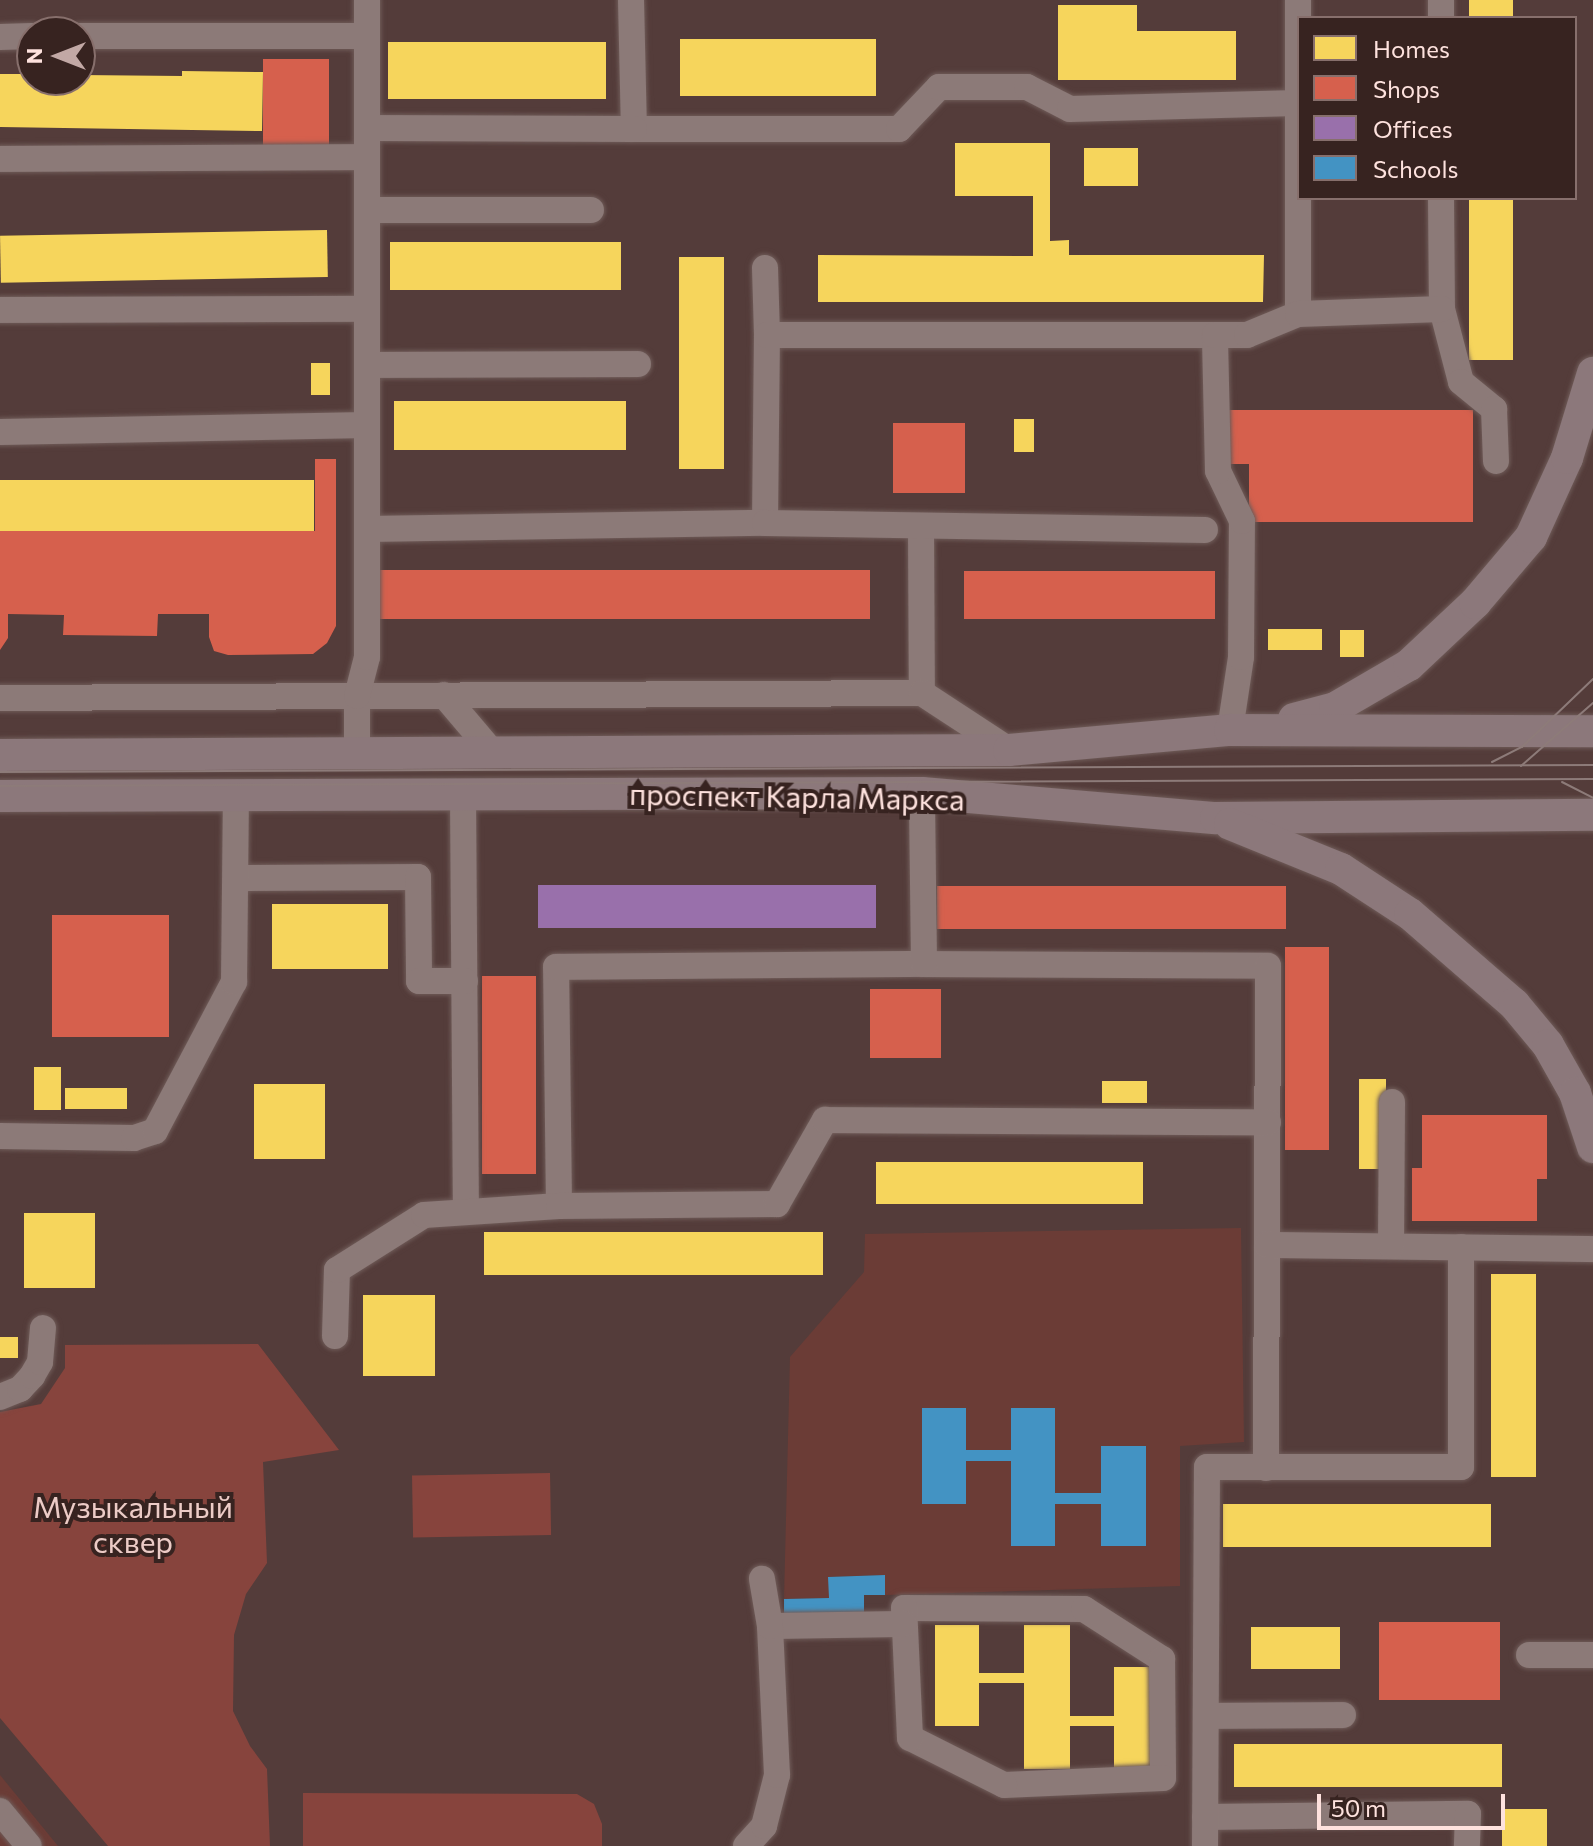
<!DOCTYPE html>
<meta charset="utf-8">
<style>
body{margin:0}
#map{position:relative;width:1593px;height:1846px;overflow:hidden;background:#543c3a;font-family:Commissioner,sans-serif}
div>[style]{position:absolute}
.built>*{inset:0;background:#6b3c36}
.green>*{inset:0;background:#87443d;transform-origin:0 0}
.homes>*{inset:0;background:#f6d55c;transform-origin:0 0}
.shops>*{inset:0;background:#d6604d;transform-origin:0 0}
.offices>*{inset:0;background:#9970ab;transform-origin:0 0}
.schools>*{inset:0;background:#4393c3}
.roads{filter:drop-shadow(0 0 2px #6f5b58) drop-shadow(0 0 2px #6f5b58)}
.minor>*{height:26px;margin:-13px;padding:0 13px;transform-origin:13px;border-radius:13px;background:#8c7a78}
.major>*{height:32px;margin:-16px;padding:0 16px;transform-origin:16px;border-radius:16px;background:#8c787b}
.tram>*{height:2px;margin:-1px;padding:0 1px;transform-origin:1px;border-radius:1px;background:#8d7b79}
span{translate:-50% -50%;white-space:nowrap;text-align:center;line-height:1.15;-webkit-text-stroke:8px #372320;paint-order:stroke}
.street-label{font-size:30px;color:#fee2de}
.park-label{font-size:30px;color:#eccbc6}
.legend{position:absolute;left:1297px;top:16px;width:280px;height:184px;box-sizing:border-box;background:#372320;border:2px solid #876f6c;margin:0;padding:10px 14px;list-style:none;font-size:24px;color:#fee2de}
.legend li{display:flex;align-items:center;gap:16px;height:40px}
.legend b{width:40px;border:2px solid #876f6c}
.north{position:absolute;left:16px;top:16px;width:80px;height:80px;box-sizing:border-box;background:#372320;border:2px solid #876f6c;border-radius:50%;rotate:270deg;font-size:22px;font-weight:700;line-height:32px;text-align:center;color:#fee2de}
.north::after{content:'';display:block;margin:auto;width:28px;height:36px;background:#c2a8a5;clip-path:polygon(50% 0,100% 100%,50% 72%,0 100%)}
.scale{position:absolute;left:1317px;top:1794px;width:188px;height:36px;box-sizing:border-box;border:4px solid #fee2de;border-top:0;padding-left:10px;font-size:24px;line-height:28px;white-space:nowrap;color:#fee2de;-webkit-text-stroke:6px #372320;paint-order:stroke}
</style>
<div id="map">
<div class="built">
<i style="clip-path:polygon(1241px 1228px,1244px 1442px,1180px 1446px,1180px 1586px,885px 1595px,885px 1575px,829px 1577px,829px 1598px,784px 1599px,790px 1357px,864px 1272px,865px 1234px)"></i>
<i style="clip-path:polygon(0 1775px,58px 1846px,0 1846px)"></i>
</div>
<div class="green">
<i style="clip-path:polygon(258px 1344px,339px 1450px,263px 1462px,267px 1563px,246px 1594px,234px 1635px,233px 1711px,250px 1746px,267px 1769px,270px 1846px,108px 1846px,0 1718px,0 1412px,41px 1404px,65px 1368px,65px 1345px)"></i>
<i style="left:550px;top:1473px;width:62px;height:138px;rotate:89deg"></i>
<i style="clip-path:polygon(303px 1793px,577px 1794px,594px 1804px,602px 1824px,602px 1846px,303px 1846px)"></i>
</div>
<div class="homes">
<i style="left:1469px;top:0;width:44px;height:18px"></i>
<i style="clip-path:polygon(1058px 5px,1137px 5px,1137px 31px,1236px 31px,1236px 80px,1058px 80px)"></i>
<i style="left:680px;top:39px;width:196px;height:57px"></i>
<i style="left:388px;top:42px;width:218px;height:57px"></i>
<i style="clip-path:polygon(182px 71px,263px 72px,262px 131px,0 127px,0 74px,32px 74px,32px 80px,80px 80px,80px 75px,182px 76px)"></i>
<i style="clip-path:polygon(955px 143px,1050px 143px,1050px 241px,1069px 240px,1069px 255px,1264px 255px,1263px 302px,818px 302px,818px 255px,1033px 256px,1033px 196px,955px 196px)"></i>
<i style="left:1084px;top:148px;width:54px;height:38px"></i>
<i style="left:1469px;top:198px;width:44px;height:162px"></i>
<i style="left:327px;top:230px;width:47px;height:327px;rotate:89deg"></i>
<i style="left:390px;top:242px;width:231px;height:48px"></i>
<i style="left:679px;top:257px;width:45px;height:212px"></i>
<i style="left:311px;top:363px;width:19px;height:32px"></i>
<i style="left:394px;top:401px;width:232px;height:49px"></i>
<i style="left:1014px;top:419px;width:20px;height:33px"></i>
<i style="left:0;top:480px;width:314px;height:51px"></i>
<i style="left:1268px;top:629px;width:54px;height:21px"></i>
<i style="left:1340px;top:630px;width:24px;height:27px"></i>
<i style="left:272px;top:904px;width:116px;height:65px"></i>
<i style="left:34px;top:1067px;width:27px;height:43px"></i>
<i style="left:1359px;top:1079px;width:27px;height:90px"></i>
<i style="left:1102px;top:1081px;width:45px;height:22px"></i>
<i style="left:254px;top:1084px;width:71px;height:75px"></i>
<i style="left:65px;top:1088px;width:62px;height:21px"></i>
<i style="left:876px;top:1162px;width:267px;height:42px"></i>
<i style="left:24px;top:1213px;width:71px;height:75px"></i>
<i style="left:484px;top:1232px;width:339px;height:43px"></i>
<i style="left:1491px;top:1274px;width:45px;height:203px"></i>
<i style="left:363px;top:1295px;width:72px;height:81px"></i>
<i style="left:0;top:1337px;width:18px;height:21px"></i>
<i style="left:1223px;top:1504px;width:268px;height:43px"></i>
<i style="clip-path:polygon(935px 1625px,979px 1625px,979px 1673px,1024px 1673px,1024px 1625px,1070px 1625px,1070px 1716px,1114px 1716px,1114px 1667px,1159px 1667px,1159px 1769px,1114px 1769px,1114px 1726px,1070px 1726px,1070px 1769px,1024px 1769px,1024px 1683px,979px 1683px,979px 1726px,935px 1726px)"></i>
<i style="left:1251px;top:1627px;width:89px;height:42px"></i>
<i style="left:1234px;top:1744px;width:268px;height:43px"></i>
<i style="left:1502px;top:1809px;width:45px;height:37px"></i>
</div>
<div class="shops">
<i style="left:263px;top:59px;width:66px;height:91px"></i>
<i style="clip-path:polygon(1222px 410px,1473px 410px,1473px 522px,1249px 522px,1249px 464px,1222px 464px)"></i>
<i style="left:893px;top:423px;width:72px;height:70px"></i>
<i style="clip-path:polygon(315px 459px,336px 459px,336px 626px,327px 643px,313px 654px,228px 655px,214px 651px,209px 637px,209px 614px,158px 614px,157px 636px,63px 635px,64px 615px,8px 614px,8px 638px,0 650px,0 531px,315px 531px)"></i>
<i style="left:378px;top:570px;width:492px;height:49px"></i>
<i style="left:964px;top:571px;width:251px;height:48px"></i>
<i style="left:937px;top:886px;width:349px;height:43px"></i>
<i style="left:169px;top:915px;width:122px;height:117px;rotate:90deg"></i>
<i style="left:1285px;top:947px;width:44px;height:203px"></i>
<i style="left:482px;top:976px;width:54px;height:198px"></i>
<i style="left:870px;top:989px;width:71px;height:69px"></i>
<i style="clip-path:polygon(1422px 1115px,1547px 1115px,1547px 1179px,1537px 1179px,1537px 1221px,1412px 1221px,1412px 1168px,1422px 1168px)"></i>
<i style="left:1379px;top:1622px;width:121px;height:78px"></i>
</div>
<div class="offices">
<i style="left:538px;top:885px;width:338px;height:43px"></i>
</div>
<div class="schools">
<i style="clip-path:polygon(922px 1408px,966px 1408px,966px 1450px,1011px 1450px,1011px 1408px,1055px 1408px,1055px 1493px,1101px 1493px,1101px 1446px,1146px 1446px,1146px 1546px,1101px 1546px,1101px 1504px,1055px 1504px,1055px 1546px,1011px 1546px,1011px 1461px,966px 1461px,966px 1504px,922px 1504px)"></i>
<i style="clip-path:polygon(885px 1575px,885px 1595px,864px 1595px,864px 1620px,784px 1622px,784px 1599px,829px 1598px,828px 1577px)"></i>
</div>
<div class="roads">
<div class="minor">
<i style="left:631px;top:0;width:129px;rotate:88.7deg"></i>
<i style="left:634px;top:129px;width:265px"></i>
<i style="left:899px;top:129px;width:58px;rotate:-46.4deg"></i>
<i style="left:939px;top:87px;width:88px"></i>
<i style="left:1027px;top:87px;width:48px;rotate:27.1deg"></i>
<i style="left:1070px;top:109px;width:227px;rotate:-1.5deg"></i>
<i style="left:1298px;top:0;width:314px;rotate:90deg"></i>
<i style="left:1441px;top:0;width:18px;rotate:90deg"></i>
<i style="left:80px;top:36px;width:287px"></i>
<i style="left:0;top:37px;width:32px;rotate:-2deg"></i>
<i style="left:367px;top:128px;width:267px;rotate:0.2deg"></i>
<i style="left:0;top:159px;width:367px;rotate:-0.3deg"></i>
<i style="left:1441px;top:198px;width:111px;rotate:89.5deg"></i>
<i style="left:1442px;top:309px;width:75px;rotate:75.4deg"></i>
<i style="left:1461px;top:382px;width:43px;rotate:39.3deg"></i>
<i style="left:1494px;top:409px;width:52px;rotate:87.8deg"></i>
<i style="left:367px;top:210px;width:224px"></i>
<i style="left:765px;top:268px;width:67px;rotate:88.3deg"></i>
<i style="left:0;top:310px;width:367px;rotate:-0.2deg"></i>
<i style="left:367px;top:365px;width:271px;rotate:-0.2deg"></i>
<i style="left:0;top:432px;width:367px;rotate:-1.1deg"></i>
<i style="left:765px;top:523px;width:188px;rotate:-89.4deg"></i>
<i style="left:767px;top:335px;width:448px"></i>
<i style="left:921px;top:526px;width:167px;rotate:89.7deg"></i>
<i style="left:367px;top:529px;width:398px;rotate:-0.9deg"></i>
<i style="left:765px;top:523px;width:440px;rotate:0.9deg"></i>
<i style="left:444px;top:695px;width:76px;rotate:49.8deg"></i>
<i style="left:0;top:698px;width:922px;rotate:-0.31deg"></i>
<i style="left:922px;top:693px;width:104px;rotate:33.2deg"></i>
<i style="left:1230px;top:730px;width:74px;rotate:-81.4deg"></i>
<i style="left:1241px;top:657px;width:136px;rotate:-89.6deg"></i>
<i style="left:1242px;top:521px;width:55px;rotate:-115.6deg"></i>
<i style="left:1218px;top:471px;width:136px;rotate:-91.3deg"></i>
<i style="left:1215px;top:335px;width:32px"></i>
<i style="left:1247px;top:335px;width:55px;rotate:-22.4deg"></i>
<i style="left:1298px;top:314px;width:144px;rotate:-2deg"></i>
<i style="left:357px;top:753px;width:57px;rotate:-90deg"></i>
<i style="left:357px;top:696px;width:40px;rotate:-75.6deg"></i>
<i style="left:367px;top:657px;width:657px;rotate:-90deg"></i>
<i style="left:463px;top:794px;width:416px;rotate:89.6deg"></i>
<i style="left:237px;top:882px;width:10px;rotate:-24deg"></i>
<i style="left:246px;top:878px;width:172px;rotate:-0.3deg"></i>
<i style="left:418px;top:877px;width:104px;rotate:89.4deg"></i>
<i style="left:419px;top:981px;width:46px"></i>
<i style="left:924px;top:964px;width:344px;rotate:0.3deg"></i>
<i style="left:1268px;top:966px;width:502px;rotate:90.23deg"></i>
<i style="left:0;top:1136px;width:134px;rotate:0.9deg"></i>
<i style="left:134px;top:1138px;width:22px;rotate:-18deg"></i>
<i style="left:155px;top:1131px;width:169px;rotate:-62.1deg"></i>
<i style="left:234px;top:982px;width:187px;rotate:-89.4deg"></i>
<i style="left:559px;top:1206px;width:239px;rotate:-90.7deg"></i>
<i style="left:556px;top:967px;width:368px;rotate:-0.5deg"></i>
<i style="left:924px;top:964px;width:171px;rotate:-90.7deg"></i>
<i style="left:1267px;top:1245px;width:326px;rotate:0.7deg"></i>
<i style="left:1391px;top:1246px;width:144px;rotate:-89.6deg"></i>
<i style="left:335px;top:1336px;width:66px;rotate:-88.3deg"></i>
<i style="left:337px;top:1270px;width:103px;rotate:-32.3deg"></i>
<i style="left:424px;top:1215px;width:135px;rotate:-3.8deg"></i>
<i style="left:559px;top:1206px;width:218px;rotate:-0.5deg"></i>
<i style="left:777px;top:1204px;width:97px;rotate:-60.3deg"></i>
<i style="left:825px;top:1120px;width:443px;rotate:0.3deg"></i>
<i style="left:0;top:1397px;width:22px;rotate:-22deg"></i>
<i style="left:20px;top:1389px;width:18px;rotate:-47deg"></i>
<i style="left:32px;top:1376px;width:16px;rotate:-60deg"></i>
<i style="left:40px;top:1362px;width:34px;rotate:-85deg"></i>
<i style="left:904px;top:1608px;width:180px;rotate:0.3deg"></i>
<i style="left:1084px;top:1609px;width:93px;rotate:32.7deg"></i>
<i style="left:1162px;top:1659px;width:119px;rotate:89.5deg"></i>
<i style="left:1163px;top:1778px;width:159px;rotate:177.5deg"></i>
<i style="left:1004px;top:1785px;width:105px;rotate:-153.4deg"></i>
<i style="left:910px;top:1738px;width:130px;rotate:-92.6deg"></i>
<i style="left:770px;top:1626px;width:134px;rotate:-0.9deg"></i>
<i style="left:1529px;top:1655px;width:64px"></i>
<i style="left:1206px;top:1716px;width:137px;rotate:-0.4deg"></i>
<i style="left:0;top:1811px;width:45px;rotate:50.4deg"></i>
<i style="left:1205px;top:1817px;width:263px;rotate:-0.7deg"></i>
<i style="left:1468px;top:1814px;width:32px;rotate:92deg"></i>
<i style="left:746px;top:1846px;width:27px;rotate:-48deg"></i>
<i style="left:764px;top:1826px;width:53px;rotate:-75.7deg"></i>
<i style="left:777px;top:1775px;width:149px;rotate:-92.7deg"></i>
<i style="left:770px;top:1626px;width:48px;rotate:-99.7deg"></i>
<i style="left:1205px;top:1846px;width:379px;rotate:-89.7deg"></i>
<i style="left:1207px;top:1467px;width:254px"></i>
<i style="left:1461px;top:1467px;width:220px;rotate:-90deg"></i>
</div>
<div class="major">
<i style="left:1294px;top:719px;width:42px;rotate:-15deg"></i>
<i style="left:1335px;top:708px;width:86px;rotate:-30.2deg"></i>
<i style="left:1409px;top:665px;width:91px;rotate:-43.2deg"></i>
<i style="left:1475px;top:603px;width:87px;rotate:-49.7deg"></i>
<i style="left:1531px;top:537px;width:87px;rotate:-65.5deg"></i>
<i style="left:1567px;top:458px;width:89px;rotate:-73deg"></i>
<i style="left:0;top:755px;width:1009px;rotate:-0.28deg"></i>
<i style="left:1009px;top:750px;width:222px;rotate:-5.2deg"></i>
<i style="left:1230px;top:730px;width:363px;rotate:0.2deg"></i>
<i style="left:0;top:796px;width:922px;rotate:-0.19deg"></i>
<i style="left:922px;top:793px;width:295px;rotate:4.9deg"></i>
<i style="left:1216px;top:818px;width:377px;rotate:-0.5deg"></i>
<i style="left:1230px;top:824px;width:120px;rotate:22.1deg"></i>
<i style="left:1341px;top:869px;width:82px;rotate:33.1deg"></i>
<i style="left:1410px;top:914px;width:138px;rotate:40.9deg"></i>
<i style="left:1514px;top:1004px;width:53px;rotate:50.3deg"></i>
<i style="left:1548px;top:1045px;width:55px;rotate:60.6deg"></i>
<i style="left:1575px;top:1093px;width:57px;rotate:71.6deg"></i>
</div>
</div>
<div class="tram">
<i style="left:1492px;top:762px;width:34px;rotate:-27deg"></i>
<i style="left:1522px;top:747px;width:98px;rotate:-43.8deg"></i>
<i style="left:1521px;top:766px;width:96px;rotate:-41.2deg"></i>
<i style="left:0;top:772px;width:1593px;rotate:-0.25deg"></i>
<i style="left:1562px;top:782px;width:35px;rotate:27deg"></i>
<i style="left:0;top:786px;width:1593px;rotate:-0.25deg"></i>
</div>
<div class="street-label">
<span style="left:797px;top:796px;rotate:1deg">проспект Карла Маркса</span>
</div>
<div class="park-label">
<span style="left:133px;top:1523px">Музыкальный<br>сквер</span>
</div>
<ul class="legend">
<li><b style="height:22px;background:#f6d55c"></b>Homes</li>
<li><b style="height:22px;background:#d6604d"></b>Shops</li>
<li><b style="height:22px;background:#9970ab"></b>Offices</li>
<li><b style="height:22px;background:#4393c3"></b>Schools</li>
</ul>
<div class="north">N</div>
<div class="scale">50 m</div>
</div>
